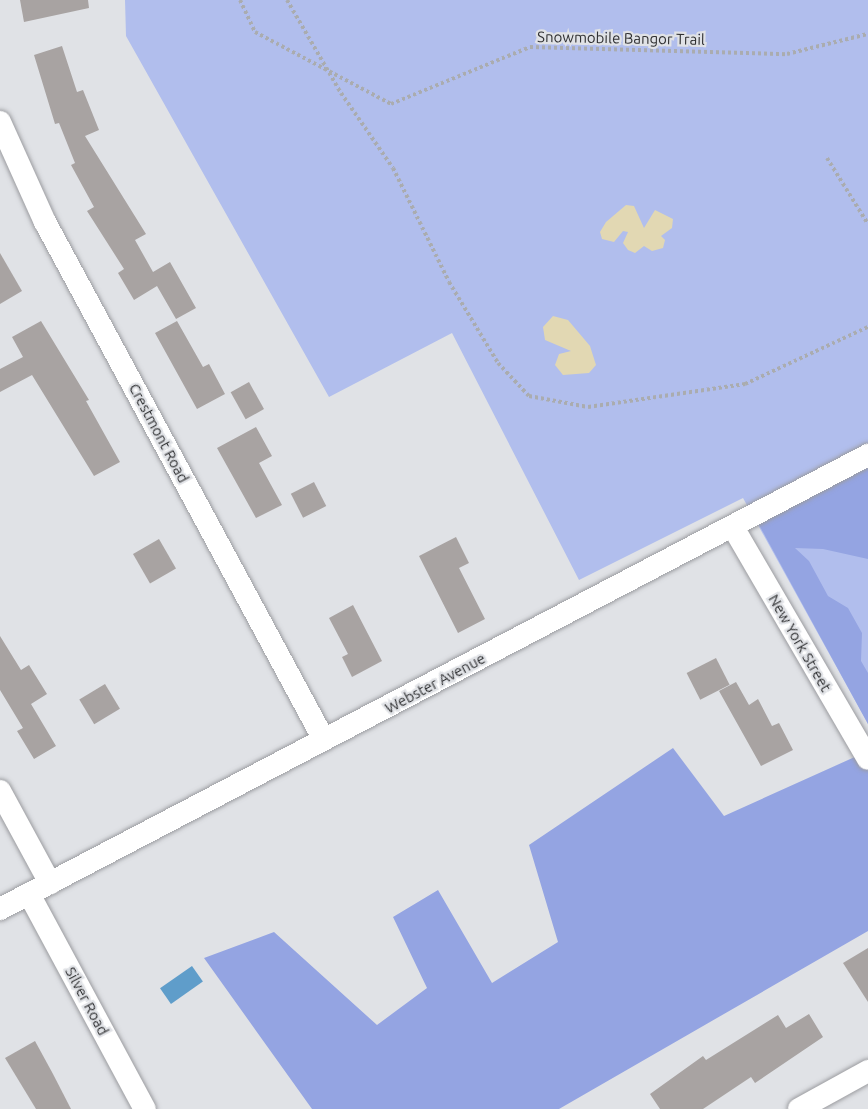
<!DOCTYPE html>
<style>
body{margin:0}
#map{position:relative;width:868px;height:1109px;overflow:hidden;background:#e0e2e6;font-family:Ubuntu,sans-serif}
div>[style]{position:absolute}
.green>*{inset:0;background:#b1beed}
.forest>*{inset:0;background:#94a4e2}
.sand>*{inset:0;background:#e2d8b3}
.water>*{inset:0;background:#5f9dca;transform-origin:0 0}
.building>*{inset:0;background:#a8a3a2;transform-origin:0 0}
.path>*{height:4px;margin-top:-2px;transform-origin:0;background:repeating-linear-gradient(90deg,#aaacaf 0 3px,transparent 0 6px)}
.roads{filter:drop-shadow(0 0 2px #9b9ca0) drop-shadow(0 0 2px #9b9ca0)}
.minor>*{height:22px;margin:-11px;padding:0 11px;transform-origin:11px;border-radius:11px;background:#fff}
span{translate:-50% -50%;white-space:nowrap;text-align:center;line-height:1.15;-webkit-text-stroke:4.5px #e0e2e6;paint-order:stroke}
.street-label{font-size:15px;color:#303133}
</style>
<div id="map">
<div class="green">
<i style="clip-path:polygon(125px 0,868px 0,868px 724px,743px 498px,579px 580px,452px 333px,329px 397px,126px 36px)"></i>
</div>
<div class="forest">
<i style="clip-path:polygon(868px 468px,868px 559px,823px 549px,795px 548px,809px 561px,828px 596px,848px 608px,862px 633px,861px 661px,868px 673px,868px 724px,758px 523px)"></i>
<i style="clip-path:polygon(673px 748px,724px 816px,868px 751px,868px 931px,559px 1109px,312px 1109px,204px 958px,274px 932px,377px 1025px,427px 988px,393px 917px,438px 890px,492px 983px,558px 942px,529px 845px)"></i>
</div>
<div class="sand">
<i style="clip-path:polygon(626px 205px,634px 206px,644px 228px,655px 210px,673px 219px,672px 228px,661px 236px,665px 240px,663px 248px,652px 251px,644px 246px,635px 253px,628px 250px,623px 243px,628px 232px,623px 231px,614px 242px,602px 239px,600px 232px,606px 222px)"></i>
<i style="clip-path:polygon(553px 316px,568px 320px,590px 346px,596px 365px,589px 373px,563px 375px,555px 365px,559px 354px,571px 351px,545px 340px,543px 327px)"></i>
</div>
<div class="water">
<i style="left:192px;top:966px;width:19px;height:39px;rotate:55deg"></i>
</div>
<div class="building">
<i style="clip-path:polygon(20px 0,88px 0,89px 8px,24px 22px)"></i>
<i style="clip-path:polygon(62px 46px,77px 92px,83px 90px,99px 130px,85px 136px,146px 234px,135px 240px,153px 272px,170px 262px,196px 308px,176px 319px,157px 286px,134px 300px,118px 273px,124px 269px,87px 211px,94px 207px,71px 165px,75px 163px,59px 123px,55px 124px,34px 55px)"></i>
<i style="clip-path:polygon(0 253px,22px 291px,0 304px)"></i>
<i style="clip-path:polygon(41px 321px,89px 400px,86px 401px,120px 462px,94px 476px,32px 375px,0 392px,0 369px,23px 357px,12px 337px)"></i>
<i style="clip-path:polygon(177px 321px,203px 367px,209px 364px,225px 394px,197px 409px,155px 333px)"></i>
<i style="left:249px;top:382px;width:31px;height:21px;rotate:61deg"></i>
<i style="clip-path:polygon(256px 427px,272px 456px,259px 463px,282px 505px,256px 518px,217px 448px)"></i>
<i style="left:314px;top:482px;width:27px;height:26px;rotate:63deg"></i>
<i style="clip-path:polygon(456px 537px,469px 563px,459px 568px,485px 619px,458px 633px,419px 556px)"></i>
<i style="left:159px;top:539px;width:34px;height:30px;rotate:60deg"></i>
<i style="clip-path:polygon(353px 605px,382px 661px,352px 677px,342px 657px,348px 654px,329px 618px)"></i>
<i style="clip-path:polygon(0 636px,21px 670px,29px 665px,47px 694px,31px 704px,56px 746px,34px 759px,17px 731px,23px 728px,0 690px)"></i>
<i style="left:716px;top:658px;width:30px;height:33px;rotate:63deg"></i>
<i style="clip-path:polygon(736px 682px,749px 705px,758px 699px,772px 726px,779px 723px,793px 750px,761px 766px,719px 691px)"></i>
<i style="left:105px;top:684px;width:29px;height:30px;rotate:59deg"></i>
<i style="clip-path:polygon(868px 948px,868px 1002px,843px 963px)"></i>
<i style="clip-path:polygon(809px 1014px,823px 1037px,755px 1083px,751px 1077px,703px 1109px,660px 1109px,650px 1094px,703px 1056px,706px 1060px,778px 1015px,786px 1028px)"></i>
<i style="clip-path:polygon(35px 1041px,53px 1074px,71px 1109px,36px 1109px,5px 1058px)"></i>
</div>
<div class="path">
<i style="left:240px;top:0;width:35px;rotate:65deg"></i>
<i style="left:255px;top:32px;width:154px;rotate:27.9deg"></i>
<i style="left:391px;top:104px;width:150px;rotate:-22.3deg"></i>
<i style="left:530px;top:47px;width:257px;rotate:1.6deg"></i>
<i style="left:787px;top:54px;width:83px;rotate:-13.9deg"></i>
<i style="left:287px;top:0;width:108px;rotate:59.9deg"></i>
<i style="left:341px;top:93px;width:91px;rotate:55.3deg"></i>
<i style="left:393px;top:168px;width:127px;rotate:63.8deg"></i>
<i style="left:449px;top:282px;width:95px;rotate:58.8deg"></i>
<i style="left:498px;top:363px;width:45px;rotate:46.8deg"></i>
<i style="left:529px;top:396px;width:60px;rotate:10.6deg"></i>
<i style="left:588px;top:407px;width:159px;rotate:-8.3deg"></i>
<i style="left:745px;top:384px;width:136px;rotate:-24.9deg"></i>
<i style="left:827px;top:158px;width:78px;rotate:58.2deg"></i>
</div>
<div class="roads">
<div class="minor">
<i style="left:0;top:122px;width:110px;rotate:65.8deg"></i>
<i style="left:45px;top:222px;width:588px;rotate:61.69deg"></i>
<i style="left:733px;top:527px;width:268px;rotate:59.8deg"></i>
<i style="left:0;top:791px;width:105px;rotate:61.5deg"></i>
<i style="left:29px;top:894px;width:244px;rotate:61.7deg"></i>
<i style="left:0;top:909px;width:980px;rotate:-27.61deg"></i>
<i style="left:799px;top:1109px;width:79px;rotate:-28.8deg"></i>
</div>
</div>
<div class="street-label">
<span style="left:621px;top:38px;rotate:1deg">Snowmobile Bangor Trail</span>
<span style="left:159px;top:433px;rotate:62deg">Crestmont Road</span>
<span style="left:800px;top:643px;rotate:60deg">New York Street</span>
<span style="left:435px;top:683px;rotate:-28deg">Webster Avenue</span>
<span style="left:87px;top:1001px;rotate:62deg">Silver Road</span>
</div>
</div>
